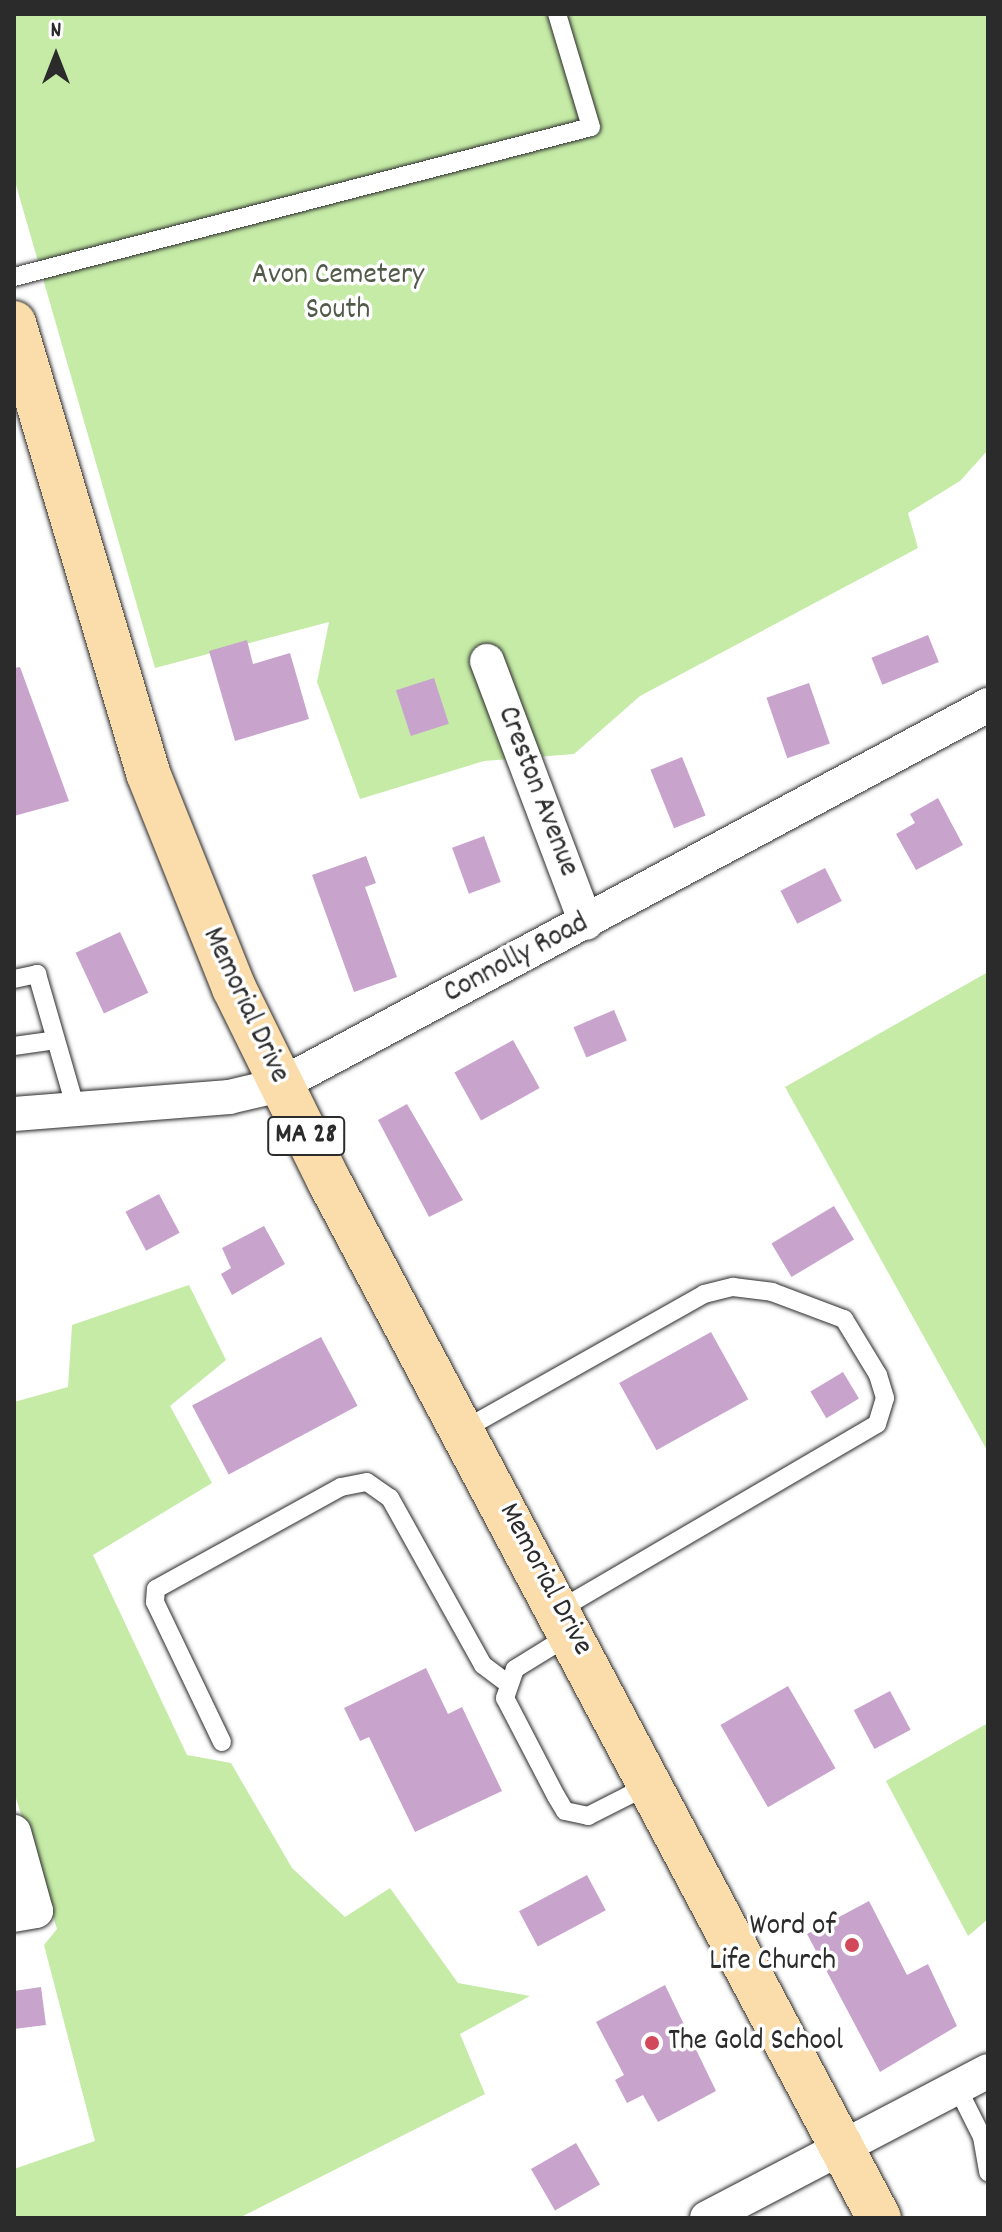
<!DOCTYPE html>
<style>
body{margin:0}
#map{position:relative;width:1002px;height:2232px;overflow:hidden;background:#fff;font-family:Dekko,sans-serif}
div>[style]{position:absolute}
.green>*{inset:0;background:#c5eba6}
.building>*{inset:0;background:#c8a4cd;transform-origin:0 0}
.roads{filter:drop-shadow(0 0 2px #2b2b2b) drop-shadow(0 0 2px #2b2b2b)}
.lane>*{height:18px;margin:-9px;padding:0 9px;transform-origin:9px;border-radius:9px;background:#fff}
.street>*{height:34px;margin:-17px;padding:0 17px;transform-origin:17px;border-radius:17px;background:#fff}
.primary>*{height:44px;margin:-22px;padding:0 22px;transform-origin:22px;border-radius:22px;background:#fbdcab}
.dots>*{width:22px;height:22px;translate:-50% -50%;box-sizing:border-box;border:4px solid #fff;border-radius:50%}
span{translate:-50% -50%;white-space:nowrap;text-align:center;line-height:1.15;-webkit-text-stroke:7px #fff;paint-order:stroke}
.shield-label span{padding:2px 6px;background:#fff;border:2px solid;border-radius:6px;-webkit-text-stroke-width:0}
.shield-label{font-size:28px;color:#2b2b2b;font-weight:700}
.park-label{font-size:30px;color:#525b4a}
.street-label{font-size:30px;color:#2b2b2b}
.poi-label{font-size:30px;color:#2b2b2b}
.right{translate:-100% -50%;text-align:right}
.left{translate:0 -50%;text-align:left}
.frame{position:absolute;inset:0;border:16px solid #2b2b2b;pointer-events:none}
.north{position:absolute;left:16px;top:16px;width:80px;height:80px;-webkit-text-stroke:6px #fff;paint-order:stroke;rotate:0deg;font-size:22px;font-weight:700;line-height:32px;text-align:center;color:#2b2b2b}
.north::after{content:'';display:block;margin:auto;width:28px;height:36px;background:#2b2b2b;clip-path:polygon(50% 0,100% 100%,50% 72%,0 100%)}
</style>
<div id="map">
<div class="green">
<i style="clip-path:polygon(14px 14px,988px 14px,988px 450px,960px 481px,908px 513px,918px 548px,640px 696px,574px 754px,484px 761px,360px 799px,317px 682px,329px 622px,155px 668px,14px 178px)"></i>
<i style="clip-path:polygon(988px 972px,988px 1452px,785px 1087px)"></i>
<i style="clip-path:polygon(189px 1285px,226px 1360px,170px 1406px,212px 1483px,93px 1555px,187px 1755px,231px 1763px,292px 1868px,345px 1917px,390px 1888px,458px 1983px,530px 1996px,460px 2034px,485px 2094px,239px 2218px,14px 2218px,14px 2169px,95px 2141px,44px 1945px,57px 1929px,14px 1792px,14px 1402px,68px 1387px,72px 1325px)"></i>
<i style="clip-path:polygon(988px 1723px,988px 1919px,968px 1936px,886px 1781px)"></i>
</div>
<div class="building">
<i style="left:928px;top:635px;width:29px;height:61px;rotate:68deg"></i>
<i style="clip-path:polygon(247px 640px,253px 664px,290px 653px,309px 719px,235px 741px,209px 651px)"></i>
<i style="clip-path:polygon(20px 667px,69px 801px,14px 816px,14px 668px)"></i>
<i style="left:434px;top:678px;width:48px;height:40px;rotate:72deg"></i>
<i style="left:809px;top:683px;width:64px;height:45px;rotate:71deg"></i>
<i style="left:682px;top:757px;width:63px;height:34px;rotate:68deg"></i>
<i style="clip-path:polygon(938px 798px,963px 845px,916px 870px,896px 834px,915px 823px,910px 814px)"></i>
<i style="left:484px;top:836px;width:49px;height:34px;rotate:70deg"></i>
<i style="clip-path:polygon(366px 856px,376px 883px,365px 887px,397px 977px,354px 992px,312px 875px)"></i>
<i style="left:825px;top:868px;width:37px;height:50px;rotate:63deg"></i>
<i style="left:120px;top:932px;width:67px;height:49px;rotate:65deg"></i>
<i style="left:614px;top:1010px;width:33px;height:44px;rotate:67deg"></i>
<i style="left:513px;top:1040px;width:55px;height:67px;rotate:61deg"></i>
<i style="clip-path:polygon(407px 1104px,463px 1200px,429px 1217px,378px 1120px)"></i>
<i style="left:159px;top:1194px;width:44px;height:38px;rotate:62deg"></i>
<i style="left:834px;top:1206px;width:39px;height:73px;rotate:59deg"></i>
<i style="clip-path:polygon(264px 1226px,285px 1264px,232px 1295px,221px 1274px,231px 1268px,222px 1248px)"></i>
<i style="left:711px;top:1332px;width:77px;height:105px;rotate:61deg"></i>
<i style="left:321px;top:1337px;width:78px;height:146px;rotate:62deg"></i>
<i style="left:843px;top:1372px;width:31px;height:38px;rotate:59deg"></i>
<i style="clip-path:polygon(426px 1668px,448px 1714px,462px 1707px,502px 1791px,415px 1832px,369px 1737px,360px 1741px,344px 1708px)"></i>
<i style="left:788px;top:1686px;width:95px;height:78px;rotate:60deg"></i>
<i style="left:890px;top:1691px;width:44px;height:41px;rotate:62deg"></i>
<i style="left:587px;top:1875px;width:40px;height:77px;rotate:62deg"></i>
<i style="clip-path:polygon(869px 1901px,907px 1975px,928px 1964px,957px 2026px,880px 2072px,807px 1934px)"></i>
<i style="clip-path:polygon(665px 1985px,716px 2091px,658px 2122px,643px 2095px,627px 2103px,615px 2080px,624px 2075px,596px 2022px)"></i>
<i style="clip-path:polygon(41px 1987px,46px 2025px,14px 2029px,14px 1991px)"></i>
<i style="left:576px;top:2143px;width:48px;height:52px;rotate:60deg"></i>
</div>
<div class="roads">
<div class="lane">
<i style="left:14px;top:277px;width:596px;rotate:-14.57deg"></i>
<i style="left:591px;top:127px;width:118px;rotate:-106.7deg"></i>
<i style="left:14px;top:979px;width:24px;rotate:-12deg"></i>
<i style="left:37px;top:974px;width:141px;rotate:73.9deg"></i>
<i style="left:14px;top:1046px;width:42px;rotate:-8.1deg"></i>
<i style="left:463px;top:1430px;width:277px;rotate:-29.4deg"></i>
<i style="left:704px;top:1294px;width:30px;rotate:-14deg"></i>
<i style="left:733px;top:1287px;width:39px;rotate:7deg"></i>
<i style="left:772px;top:1292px;width:77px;rotate:20.6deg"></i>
<i style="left:844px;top:1319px;width:66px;rotate:58.7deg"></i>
<i style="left:878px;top:1375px;width:24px;rotate:73deg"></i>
<i style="left:885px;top:1398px;width:27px;rotate:107deg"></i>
<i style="left:877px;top:1424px;width:368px;rotate:149.7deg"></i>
<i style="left:570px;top:1635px;width:65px;rotate:148.3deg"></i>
<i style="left:515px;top:1669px;width:31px;rotate:109deg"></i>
<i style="left:505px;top:1698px;width:110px;rotate:62.5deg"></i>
<i style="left:556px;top:1796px;width:17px;rotate:59deg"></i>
<i style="left:565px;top:1811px;width:24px;rotate:12deg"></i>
<i style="left:588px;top:1816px;width:71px;rotate:-26.9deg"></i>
<i style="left:222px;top:1742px;width:155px;rotate:-115.6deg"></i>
<i style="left:155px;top:1602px;width:13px;rotate:-86deg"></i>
<i style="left:156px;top:1589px;width:211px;rotate:-28.9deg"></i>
<i style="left:341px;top:1487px;width:26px;rotate:-11deg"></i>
<i style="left:367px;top:1482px;width:28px;rotate:35deg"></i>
<i style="left:390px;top:1498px;width:191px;rotate:60.9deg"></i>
<i style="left:483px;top:1665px;width:30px;rotate:37deg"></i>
<i style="left:957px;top:2087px;width:56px;rotate:63.4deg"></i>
<i style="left:982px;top:2137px;width:36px;rotate:80deg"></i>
</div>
<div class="street">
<i style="left:487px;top:661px;width:280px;rotate:69.3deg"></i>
<i style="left:14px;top:1114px;width:216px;rotate:-4.5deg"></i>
<i style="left:229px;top:1097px;width:52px;rotate:-13.2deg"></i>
<i style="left:280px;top:1085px;width:804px;rotate:-28.22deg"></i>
<i style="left:14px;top:1832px;width:82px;rotate:74.4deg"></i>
<i style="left:36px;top:1911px;width:22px;rotate:170deg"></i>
<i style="left:707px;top:2218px;width:317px;rotate:-27.6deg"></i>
</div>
<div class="primary">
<i style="left:14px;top:323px;width:470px;rotate:73.4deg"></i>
<i style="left:148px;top:773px;width:232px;rotate:68.2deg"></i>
<i style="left:234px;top:988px;width:215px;rotate:63.8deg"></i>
<i style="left:329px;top:1181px;width:1174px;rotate:62.06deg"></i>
</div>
</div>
<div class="dots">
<i style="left:852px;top:1945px;background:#d1495b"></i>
<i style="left:652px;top:2043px;background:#d1495b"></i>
</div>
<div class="shield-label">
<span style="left:306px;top:1136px">MA 28</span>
</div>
<div class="park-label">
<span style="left:338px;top:294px">Avon Cemetery<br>South</span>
</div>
<div class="street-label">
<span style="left:536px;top:792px;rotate:69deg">Creston Avenue</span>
<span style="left:517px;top:960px;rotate:-28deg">Connolly Road</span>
<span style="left:244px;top:1006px;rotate:65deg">Memorial Drive</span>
<span style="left:544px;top:1580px;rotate:62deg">Memorial Drive</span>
</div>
<div class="poi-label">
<span class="right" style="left:836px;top:1945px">Word of<br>Life Church</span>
<span class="left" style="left:668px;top:2043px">The Gold School</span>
</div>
<div class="frame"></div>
<div class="north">N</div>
</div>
